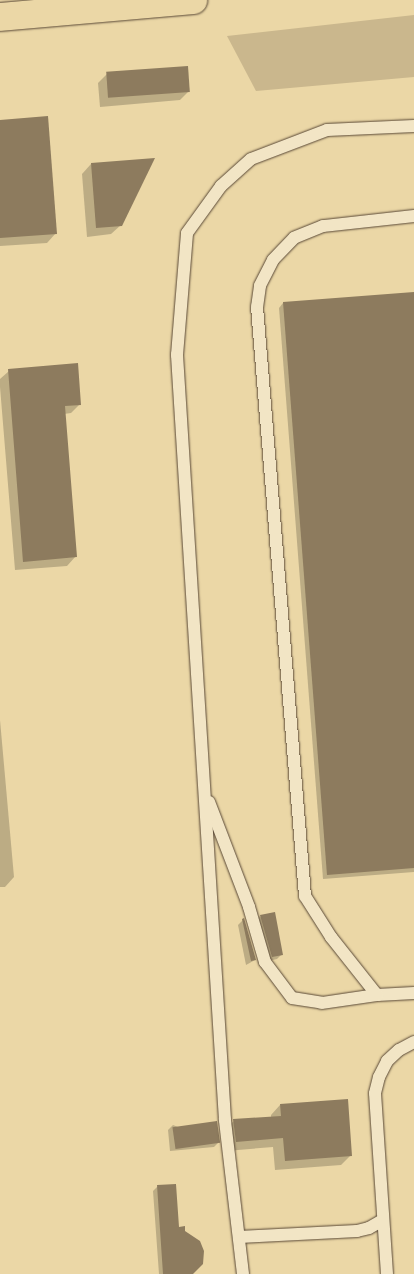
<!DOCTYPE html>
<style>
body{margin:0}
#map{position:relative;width:414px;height:1274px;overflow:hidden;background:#ebd7a6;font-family:"IM FELL French Canon",serif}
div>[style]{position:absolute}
.green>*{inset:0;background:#cab78d}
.shadow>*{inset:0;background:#0003}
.building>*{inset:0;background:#8d7b5e;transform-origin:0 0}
.roads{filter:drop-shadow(0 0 1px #594836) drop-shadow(0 0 1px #594836)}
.lane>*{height:12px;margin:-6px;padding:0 6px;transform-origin:6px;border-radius:6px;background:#f2e5c5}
.primary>*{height:28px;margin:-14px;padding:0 14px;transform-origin:14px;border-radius:14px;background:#ebd7a6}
span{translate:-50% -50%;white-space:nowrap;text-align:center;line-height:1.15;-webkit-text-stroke:4px #f2e5c5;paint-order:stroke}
</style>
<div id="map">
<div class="green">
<i style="clip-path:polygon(414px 15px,414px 77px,256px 91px,227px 36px)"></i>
</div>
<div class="shadow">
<i style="clip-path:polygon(107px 74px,189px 91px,180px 100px,100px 107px,98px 83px)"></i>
<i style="clip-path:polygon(0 121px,56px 233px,47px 243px,0 246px)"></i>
<i style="clip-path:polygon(91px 164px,121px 225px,111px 234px,87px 237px,82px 174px)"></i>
<i style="clip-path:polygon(414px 293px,414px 872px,323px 879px,279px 308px,283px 303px)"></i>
<i style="clip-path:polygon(9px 371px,80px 404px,71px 413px,64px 414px,76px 556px,67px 566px,15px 570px,0 387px,0 379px)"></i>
<i style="clip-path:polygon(0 720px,14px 877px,5px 887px,0 887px)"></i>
<i style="clip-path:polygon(260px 916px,282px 954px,277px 959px,268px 961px,256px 921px)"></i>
<i style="clip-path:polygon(243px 920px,255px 960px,246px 965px,238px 925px)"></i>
<i style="clip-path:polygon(280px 1105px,351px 1155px,341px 1165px,275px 1170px,273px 1147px,226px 1151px,224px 1130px,234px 1121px,271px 1118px,271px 1115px)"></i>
<i style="clip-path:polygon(173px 1125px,218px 1143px,214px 1147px,170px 1151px,168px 1130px)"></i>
<i style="clip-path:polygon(175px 1185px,178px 1228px,193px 1274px,159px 1274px,153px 1191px,157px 1187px)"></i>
</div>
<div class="building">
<i style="left:188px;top:66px;width:26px;height:82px;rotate:86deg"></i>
<i style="clip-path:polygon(48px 116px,57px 234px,0 238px,0 120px)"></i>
<i style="clip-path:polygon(155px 158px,122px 226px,96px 228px,91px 163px)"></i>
<i style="clip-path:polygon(414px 292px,414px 868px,327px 875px,283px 302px)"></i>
<i style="clip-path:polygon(78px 363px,81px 405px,65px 406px,77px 557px,23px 562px,8px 369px)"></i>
<i style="clip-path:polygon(275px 912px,283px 955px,272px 957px,260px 915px)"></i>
<i style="clip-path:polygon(244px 918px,256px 960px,251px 961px,242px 919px)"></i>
<i style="clip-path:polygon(348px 1099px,352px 1156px,285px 1161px,283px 1138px,236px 1142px,233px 1119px,281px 1116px,280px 1104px)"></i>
<i style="left:217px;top:1121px;width:22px;height:45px;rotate:82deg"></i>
<i style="clip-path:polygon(176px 1184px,179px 1227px,185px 1226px,185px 1231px,200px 1241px,204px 1251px,203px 1264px,193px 1274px,163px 1274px,157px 1185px)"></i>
</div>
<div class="roads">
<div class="lane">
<i style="left:414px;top:216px;width:92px;rotate:173.7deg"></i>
<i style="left:323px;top:226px;width:31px;rotate:158deg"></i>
<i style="left:294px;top:238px;width:30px;rotate:134deg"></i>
<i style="left:273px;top:260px;width:29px;rotate:117deg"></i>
<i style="left:260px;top:286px;width:21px;rotate:98deg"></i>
<i style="left:257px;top:307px;width:591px;rotate:85.34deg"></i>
<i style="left:305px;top:896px;width:49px;rotate:57.6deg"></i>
<i style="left:331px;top:937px;width:74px;rotate:51.6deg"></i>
<i style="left:377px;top:995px;width:37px;rotate:-3deg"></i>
<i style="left:209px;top:802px;width:112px;rotate:69.1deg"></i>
<i style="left:249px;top:907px;width:57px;rotate:73.8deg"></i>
<i style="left:265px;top:962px;width:45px;rotate:53.1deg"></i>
<i style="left:292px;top:998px;width:30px;rotate:9deg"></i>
<i style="left:322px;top:1003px;width:56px;rotate:-8.3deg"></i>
<i style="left:239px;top:1237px;width:118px;rotate:-2.9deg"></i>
<i style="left:357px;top:1231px;width:12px;rotate:-14deg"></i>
<i style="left:369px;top:1228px;width:16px;rotate:-30deg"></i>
<i style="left:243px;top:1274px;width:155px;rotate:-96.7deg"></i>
<i style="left:225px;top:1120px;width:767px;rotate:-93.59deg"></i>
<i style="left:177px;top:355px;width:122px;rotate:-85.3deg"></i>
<i style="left:187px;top:233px;width:58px;rotate:-54.1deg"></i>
<i style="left:221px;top:186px;width:40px;rotate:-42deg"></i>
<i style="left:251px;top:159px;width:81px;rotate:-20.9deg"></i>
<i style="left:327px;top:130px;width:87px;rotate:-2.6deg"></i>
<i style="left:387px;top:1274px;width:181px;rotate:-93.8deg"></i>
<i style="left:375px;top:1093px;width:16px;rotate:-76deg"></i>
<i style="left:379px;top:1077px;width:18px;rotate:-63deg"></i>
<i style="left:387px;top:1061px;width:16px;rotate:-43deg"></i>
<i style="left:399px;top:1050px;width:17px;rotate:-28deg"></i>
</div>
<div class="primary">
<i style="left:0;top:17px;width:194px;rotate:-5deg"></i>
</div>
</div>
</div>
